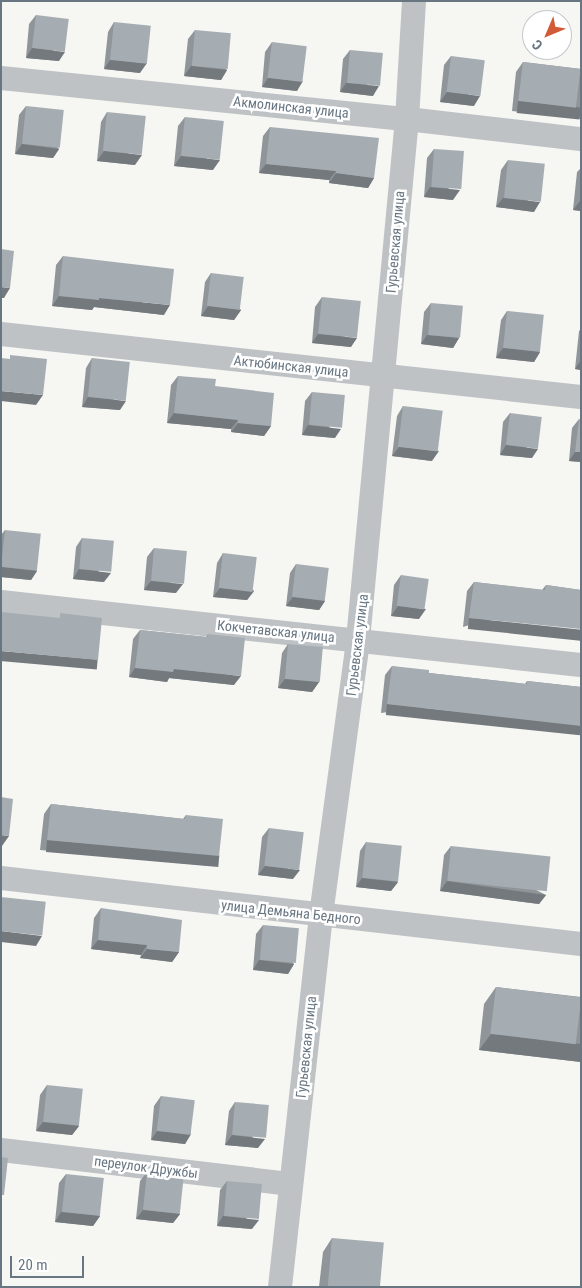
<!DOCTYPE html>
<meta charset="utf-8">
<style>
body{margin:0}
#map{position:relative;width:582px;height:1288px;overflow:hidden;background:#f6f6f3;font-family:"Roboto Condensed",sans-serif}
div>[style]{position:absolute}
.minor>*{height:24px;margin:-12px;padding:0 12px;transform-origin:12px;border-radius:12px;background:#bec2c5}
.wall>*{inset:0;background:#8f9599}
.shaded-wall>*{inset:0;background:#74797d;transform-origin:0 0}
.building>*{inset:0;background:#a6adb2;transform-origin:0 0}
span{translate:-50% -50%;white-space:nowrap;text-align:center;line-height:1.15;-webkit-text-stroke:5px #fff;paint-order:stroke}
.street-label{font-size:14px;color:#687682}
.frame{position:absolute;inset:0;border:2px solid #687682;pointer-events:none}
.north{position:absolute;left:522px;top:10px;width:50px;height:50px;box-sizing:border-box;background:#fff;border:1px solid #c3c8cd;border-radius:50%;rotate:225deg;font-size:14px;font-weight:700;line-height:20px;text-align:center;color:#687682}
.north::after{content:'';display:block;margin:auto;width:18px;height:22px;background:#d35a37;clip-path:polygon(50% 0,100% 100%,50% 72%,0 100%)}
.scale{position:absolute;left:10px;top:1256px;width:74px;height:22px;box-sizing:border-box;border:2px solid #687682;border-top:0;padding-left:6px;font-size:15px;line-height:18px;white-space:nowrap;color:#687682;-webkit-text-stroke:4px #fff;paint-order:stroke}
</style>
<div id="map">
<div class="minor">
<i style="left:1px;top:78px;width:408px;rotate:5.8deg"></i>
<i style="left:407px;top:119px;width:175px;rotate:6.6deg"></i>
<i style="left:1px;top:334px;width:583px;rotate:6.2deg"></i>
<i style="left:1px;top:602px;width:583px;rotate:6.2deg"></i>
<i style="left:1px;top:878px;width:584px;rotate:6.49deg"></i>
<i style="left:1px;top:1150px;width:292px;rotate:6.7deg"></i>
<i style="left:280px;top:1287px;width:374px;rotate:-83.7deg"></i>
<i style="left:321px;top:915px;width:277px;rotate:-82.3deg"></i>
<i style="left:358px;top:640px;width:523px;rotate:-84.63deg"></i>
<i style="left:407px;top:119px;width:118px;rotate:-86.6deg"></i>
</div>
<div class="wall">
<i style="clip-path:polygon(36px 15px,59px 61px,26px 58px,29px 24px)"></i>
<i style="clip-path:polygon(114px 22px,140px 73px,104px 69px,108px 32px)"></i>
<i style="clip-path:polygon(195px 30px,227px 70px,221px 80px,184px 76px,188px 39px)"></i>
<i style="clip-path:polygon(272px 42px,297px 91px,262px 87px,265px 52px)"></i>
<i style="clip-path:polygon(350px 50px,373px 96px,340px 92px,343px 59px)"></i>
<i style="clip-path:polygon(451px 56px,474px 106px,440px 102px,444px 65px)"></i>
<i style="clip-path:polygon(523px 62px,581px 69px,581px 119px,512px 111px,516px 72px)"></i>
<i style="clip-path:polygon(26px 106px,59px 149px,53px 158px,15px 154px,19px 115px)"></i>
<i style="clip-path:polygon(107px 112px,135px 165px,97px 161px,101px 122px)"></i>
<i style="clip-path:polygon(185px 117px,213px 170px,174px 166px,178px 126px)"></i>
<i style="clip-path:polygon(270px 127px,374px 178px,368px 188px,329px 183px,329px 180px,259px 173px,263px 136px)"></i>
<i style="clip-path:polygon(434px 149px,453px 200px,424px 197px,427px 158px)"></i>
<i style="clip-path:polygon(508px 160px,534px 212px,496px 207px,501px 170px)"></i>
<i style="clip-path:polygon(581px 168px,581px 211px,573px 210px,577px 172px)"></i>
<i style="clip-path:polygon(63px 256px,164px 315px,94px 307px,92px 310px,52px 306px,56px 265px)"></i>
<i style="clip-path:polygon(211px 273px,241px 310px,234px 320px,201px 316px,205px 282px)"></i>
<i style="clip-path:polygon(322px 297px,351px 347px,312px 343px,315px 307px)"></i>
<i style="clip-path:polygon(431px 303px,459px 338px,453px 348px,421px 344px,424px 312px)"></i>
<i style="clip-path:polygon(507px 311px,540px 352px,534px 362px,496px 358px,501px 320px)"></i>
<i style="clip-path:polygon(581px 329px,581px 370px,575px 369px,579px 331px)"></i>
<i style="clip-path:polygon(92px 358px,120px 410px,82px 407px,86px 368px)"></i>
<i style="clip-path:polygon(178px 376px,215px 386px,271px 426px,264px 436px,231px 432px,231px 429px,167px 423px,171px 385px)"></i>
<i style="clip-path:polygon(312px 392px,335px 438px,302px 435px,305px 401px)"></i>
<i style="clip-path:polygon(403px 406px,432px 461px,392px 456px,397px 416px)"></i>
<i style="clip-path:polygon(510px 413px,532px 458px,500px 455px,503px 422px)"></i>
<i style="clip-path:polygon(579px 419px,581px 462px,569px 461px,572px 428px)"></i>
<i style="clip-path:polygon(5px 530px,37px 571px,31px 580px,1px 577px,1px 535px)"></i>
<i style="clip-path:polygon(82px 538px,104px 582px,73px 579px,76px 547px)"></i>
<i style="clip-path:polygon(154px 548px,176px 593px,144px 590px,147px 557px)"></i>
<i style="clip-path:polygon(223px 553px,254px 591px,247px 600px,213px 597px,217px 563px)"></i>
<i style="clip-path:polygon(296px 564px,325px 601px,319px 610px,286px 606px,290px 573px)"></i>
<i style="clip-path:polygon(401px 575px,419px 619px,391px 616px,394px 585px)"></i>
<i style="clip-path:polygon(474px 582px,542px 590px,546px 585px,581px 590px,463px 627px,467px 591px)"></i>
<i style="clip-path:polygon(140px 630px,206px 637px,208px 634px,234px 685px,169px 678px,167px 682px,129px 677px,133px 639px)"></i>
<i style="clip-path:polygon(288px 644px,319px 682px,312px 692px,278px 688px,282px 653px)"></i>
<i style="clip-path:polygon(392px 666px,429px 673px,525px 684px,527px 681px,581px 687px,381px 713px,385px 675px)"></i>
<i style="clip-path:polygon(51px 804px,183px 819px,186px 815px,212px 866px,40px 850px,44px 814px)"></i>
<i style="clip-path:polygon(269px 828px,293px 879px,258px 875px,262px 837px)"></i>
<i style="clip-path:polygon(366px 842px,398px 882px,391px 891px,356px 887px,360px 851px)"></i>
<i style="clip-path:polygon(451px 846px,546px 895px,539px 904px,440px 891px,444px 855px)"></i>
<i style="clip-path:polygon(101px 908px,179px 952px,172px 962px,140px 958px,141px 955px,91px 949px,94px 918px)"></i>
<i style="clip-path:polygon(263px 925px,294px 964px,288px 974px,253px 970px,256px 934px)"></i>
<i style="clip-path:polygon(496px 987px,581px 997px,581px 1062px,479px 1050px,484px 1004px)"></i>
<i style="clip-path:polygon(47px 1085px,79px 1126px,72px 1135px,36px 1131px,40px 1095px)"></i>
<i style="clip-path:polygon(161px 1096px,191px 1134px,185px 1144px,151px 1140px,154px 1106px)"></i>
<i style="clip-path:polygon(235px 1102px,258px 1148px,225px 1145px,229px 1111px)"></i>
<i style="clip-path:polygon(147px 1172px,180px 1214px,173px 1223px,136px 1219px,140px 1181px)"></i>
<i style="clip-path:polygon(66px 1174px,100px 1216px,93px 1226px,55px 1222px,59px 1183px)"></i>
<i style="clip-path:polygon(227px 1181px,252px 1229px,217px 1226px,220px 1190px)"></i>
<i style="clip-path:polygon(332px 1238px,380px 1287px,319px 1287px,323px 1252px)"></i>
</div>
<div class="shaded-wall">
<i style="clip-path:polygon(32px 48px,65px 52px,59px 61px,26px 58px)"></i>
<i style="clip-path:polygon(110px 60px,147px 63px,140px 73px,104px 69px)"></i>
<i style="clip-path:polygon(191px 66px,227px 70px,221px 80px,184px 76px)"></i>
<i style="clip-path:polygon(268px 78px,303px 81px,297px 91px,262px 87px)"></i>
<i style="clip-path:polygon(346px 83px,379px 86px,373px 96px,340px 92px)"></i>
<i style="clip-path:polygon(447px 92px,480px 96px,474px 106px,440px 102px)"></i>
<i style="left:518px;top:101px;width:63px;height:12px;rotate:6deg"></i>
<i style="clip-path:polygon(22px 144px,59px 149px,53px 158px,15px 154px)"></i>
<i style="clip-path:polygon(104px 151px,142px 155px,135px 165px,97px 161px)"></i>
<i style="clip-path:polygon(181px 156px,220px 160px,213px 170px,174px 166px)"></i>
<i style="clip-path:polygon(266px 164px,336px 171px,329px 180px,259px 173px)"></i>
<i style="clip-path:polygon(336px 173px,374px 178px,368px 188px,329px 183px)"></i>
<i style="clip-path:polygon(430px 187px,460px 190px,453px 200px,424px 197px)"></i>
<i style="clip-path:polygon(503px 198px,540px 202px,534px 212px,496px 207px)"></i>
<i style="clip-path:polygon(580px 201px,581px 201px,581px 211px,573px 210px)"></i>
<i style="clip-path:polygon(1px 287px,10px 288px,4px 298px,1px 298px)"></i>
<i style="clip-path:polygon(59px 296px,99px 298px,170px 305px,164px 315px,94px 307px,92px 310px,52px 306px)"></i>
<i style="clip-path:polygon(208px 306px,241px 310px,234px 320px,201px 316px)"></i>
<i style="clip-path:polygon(318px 334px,357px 338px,351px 347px,312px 343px)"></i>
<i style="clip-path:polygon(427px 335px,459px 338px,453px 348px,421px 344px)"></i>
<i style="clip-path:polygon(503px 348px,540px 352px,534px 362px,496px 358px)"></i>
<i style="clip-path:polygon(581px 360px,581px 370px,575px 369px)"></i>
<i style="clip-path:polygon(1px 391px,43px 395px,36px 405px,1px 401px)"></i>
<i style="clip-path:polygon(88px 397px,126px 401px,120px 410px,82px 407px)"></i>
<i style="clip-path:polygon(174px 413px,238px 420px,231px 429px,167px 423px)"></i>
<i style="clip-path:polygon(238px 423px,271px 426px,264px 436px,231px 432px)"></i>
<i style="clip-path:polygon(308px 425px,341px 429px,335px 438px,302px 435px)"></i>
<i style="clip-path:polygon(506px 445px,538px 449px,532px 458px,500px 455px)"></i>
<i style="clip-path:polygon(399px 447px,439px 451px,432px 461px,392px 456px)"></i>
<i style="clip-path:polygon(575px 452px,581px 452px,581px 462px,569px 461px)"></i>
<i style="clip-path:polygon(1px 567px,37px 571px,31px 580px,1px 577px)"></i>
<i style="clip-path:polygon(79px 569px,111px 573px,104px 582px,73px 579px)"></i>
<i style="clip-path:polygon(151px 581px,183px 584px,176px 593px,144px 590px)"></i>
<i style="clip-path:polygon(220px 588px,254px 591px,247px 600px,213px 597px)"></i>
<i style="clip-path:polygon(293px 597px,325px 601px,319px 610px,286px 606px)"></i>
<i style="clip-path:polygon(398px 606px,426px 609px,419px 619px,391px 616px)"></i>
<i style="left:469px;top:618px;width:113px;height:11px;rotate:6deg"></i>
<i style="left:1px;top:651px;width:97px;height:10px;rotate:5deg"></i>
<i style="clip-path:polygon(135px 668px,174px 669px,241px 676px,234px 685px,169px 678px,167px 682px,129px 677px)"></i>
<i style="clip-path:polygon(285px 679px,319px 682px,312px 692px,278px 688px)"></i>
<i style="left:387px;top:704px;width:195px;height:11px;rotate:6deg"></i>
<i style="clip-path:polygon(1px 835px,9px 836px,2px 846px,1px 846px)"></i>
<i style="left:47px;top:840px;width:173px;height:12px;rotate:5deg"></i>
<i style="clip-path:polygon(265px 866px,300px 870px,293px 879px,258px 875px)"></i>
<i style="clip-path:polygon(362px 878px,398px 882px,391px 891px,356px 887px)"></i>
<i style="clip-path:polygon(447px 881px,546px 895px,539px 904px,440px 891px)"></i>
<i style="clip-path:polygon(1px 931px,42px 936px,36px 946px,1px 942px)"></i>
<i style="clip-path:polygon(98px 940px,147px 945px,141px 955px,91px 949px)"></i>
<i style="clip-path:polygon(147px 949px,179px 952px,172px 962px,140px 958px)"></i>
<i style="clip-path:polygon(259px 960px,294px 964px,288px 974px,253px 970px)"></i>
<i style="clip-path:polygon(491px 1034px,581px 1044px,581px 1062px,479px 1050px)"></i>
<i style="clip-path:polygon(43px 1122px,79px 1126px,72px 1135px,36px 1131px)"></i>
<i style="clip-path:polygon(157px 1131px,191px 1134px,185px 1144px,151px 1140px)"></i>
<i style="clip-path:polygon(232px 1135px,265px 1139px,258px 1148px,225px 1145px)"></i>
<i style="clip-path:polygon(143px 1210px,180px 1214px,173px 1223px,136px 1219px)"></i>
<i style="clip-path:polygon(61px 1212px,100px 1216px,93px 1226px,55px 1222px)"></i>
<i style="clip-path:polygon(223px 1216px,259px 1220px,252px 1229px,217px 1226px)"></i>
</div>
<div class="building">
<i style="left:36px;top:15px;width:33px;height:33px;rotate:7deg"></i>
<i style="left:114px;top:22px;width:37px;height:38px;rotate:6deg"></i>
<i style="left:195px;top:30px;width:36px;height:36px;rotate:5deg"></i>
<i style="left:272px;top:42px;width:35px;height:36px;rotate:7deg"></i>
<i style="left:350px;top:50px;width:33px;height:33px;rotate:5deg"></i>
<i style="left:451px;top:56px;width:34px;height:36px;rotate:7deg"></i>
<i style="left:523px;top:62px;width:58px;height:39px;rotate:7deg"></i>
<i style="left:26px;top:106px;width:38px;height:38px;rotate:6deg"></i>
<i style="left:107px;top:112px;width:39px;height:39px;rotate:6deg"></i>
<i style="left:185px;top:117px;width:39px;height:39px;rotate:6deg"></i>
<i style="clip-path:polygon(270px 127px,379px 138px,374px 178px,336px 173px,336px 171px,266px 164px)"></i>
<i style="left:434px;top:149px;width:30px;height:38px;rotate:4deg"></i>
<i style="left:508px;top:160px;width:37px;height:38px;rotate:6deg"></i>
<i style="clip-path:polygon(1px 249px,14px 251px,10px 288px,1px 287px)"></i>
<i style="clip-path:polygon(63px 256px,174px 269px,170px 305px,99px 298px,99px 300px,59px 296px)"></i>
<i style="left:211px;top:273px;width:33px;height:33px;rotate:7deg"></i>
<i style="left:322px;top:297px;width:39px;height:37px;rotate:6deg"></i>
<i style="left:431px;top:303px;width:32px;height:32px;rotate:5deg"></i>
<i style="left:507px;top:311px;width:37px;height:37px;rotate:6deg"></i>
<i style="clip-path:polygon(10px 355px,47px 359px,43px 395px,1px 391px,1px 358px,10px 359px)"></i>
<i style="left:92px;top:358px;width:38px;height:39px;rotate:6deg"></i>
<i style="clip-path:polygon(178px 376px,216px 379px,215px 386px,274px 393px,271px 426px,238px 423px,238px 420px,174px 413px)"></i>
<i style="left:312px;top:392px;width:33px;height:33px;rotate:5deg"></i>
<i style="left:403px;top:406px;width:40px;height:41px;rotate:7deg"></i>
<i style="left:510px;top:413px;width:32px;height:32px;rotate:7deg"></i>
<i style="clip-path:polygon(579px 419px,581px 419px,581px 452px,575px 452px)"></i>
<i style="left:5px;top:530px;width:36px;height:37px;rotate:6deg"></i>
<i style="left:82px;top:538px;width:32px;height:31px;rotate:5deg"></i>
<i style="left:154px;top:548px;width:33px;height:33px;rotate:5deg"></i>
<i style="left:223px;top:553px;width:34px;height:35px;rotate:7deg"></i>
<i style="left:296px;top:564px;width:33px;height:33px;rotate:7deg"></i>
<i style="left:401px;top:575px;width:28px;height:31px;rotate:8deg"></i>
<i style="clip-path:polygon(474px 582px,545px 590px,546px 585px,581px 590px,581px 629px,469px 618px)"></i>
<i style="clip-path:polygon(1px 612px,60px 618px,60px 613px,102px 618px,98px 660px,1px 651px)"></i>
<i style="clip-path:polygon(140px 630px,207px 637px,208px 634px,245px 638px,241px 676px,174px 669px,173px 672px,135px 668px)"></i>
<i style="left:288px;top:644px;width:35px;height:35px;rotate:5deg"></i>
<i style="clip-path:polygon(392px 666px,429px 670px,429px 673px,527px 684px,527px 681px,581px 687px,581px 726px,387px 704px)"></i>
<i style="clip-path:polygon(1px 797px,13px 799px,9px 836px,1px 835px)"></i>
<i style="clip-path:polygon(51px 804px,185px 819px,186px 815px,223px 819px,219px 856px,47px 840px)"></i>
<i style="left:269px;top:828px;width:35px;height:38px;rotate:7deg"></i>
<i style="left:366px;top:842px;width:36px;height:36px;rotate:6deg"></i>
<i style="left:451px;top:846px;width:100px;height:35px;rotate:6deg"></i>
<i style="left:1px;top:897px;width:45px;height:34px;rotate:6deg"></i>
<i style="clip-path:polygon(101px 908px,182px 920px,179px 952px,147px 949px,147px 945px,98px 940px)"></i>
<i style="left:263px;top:925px;width:36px;height:35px;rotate:5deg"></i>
<i style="left:496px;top:987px;width:86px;height:47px;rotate:7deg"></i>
<i style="left:47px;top:1085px;width:36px;height:37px;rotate:6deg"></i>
<i style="left:161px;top:1096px;width:34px;height:35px;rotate:7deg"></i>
<i style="left:235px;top:1102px;width:34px;height:33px;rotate:5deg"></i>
<i style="clip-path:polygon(1px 1157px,8px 1158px,4px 1195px,1px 1195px)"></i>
<i style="left:147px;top:1172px;width:37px;height:38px;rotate:6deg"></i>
<i style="left:66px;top:1174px;width:38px;height:38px;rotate:6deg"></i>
<i style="left:227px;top:1181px;width:35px;height:35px;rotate:5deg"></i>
<i style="left:332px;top:1238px;width:52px;height:49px;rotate:5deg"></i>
</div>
<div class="street-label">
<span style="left:291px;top:107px;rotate:6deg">Акмолинская улица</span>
<span style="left:395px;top:242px;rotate:-85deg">Гурьевская улица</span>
<span style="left:291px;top:366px;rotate:6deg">Актюбинская улица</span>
<span style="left:276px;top:631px;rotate:6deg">Кокчетавская улица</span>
<span style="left:357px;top:645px;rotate:-83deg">Гурьевская улица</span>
<span style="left:291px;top:912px;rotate:6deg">улица Демьяна Бедного</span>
<span style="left:306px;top:1047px;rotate:-84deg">Гурьевская улица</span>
<span style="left:146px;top:1167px;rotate:7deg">переулок Дружбы</span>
</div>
<div class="frame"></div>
<div class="north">С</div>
<div class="scale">20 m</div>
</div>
